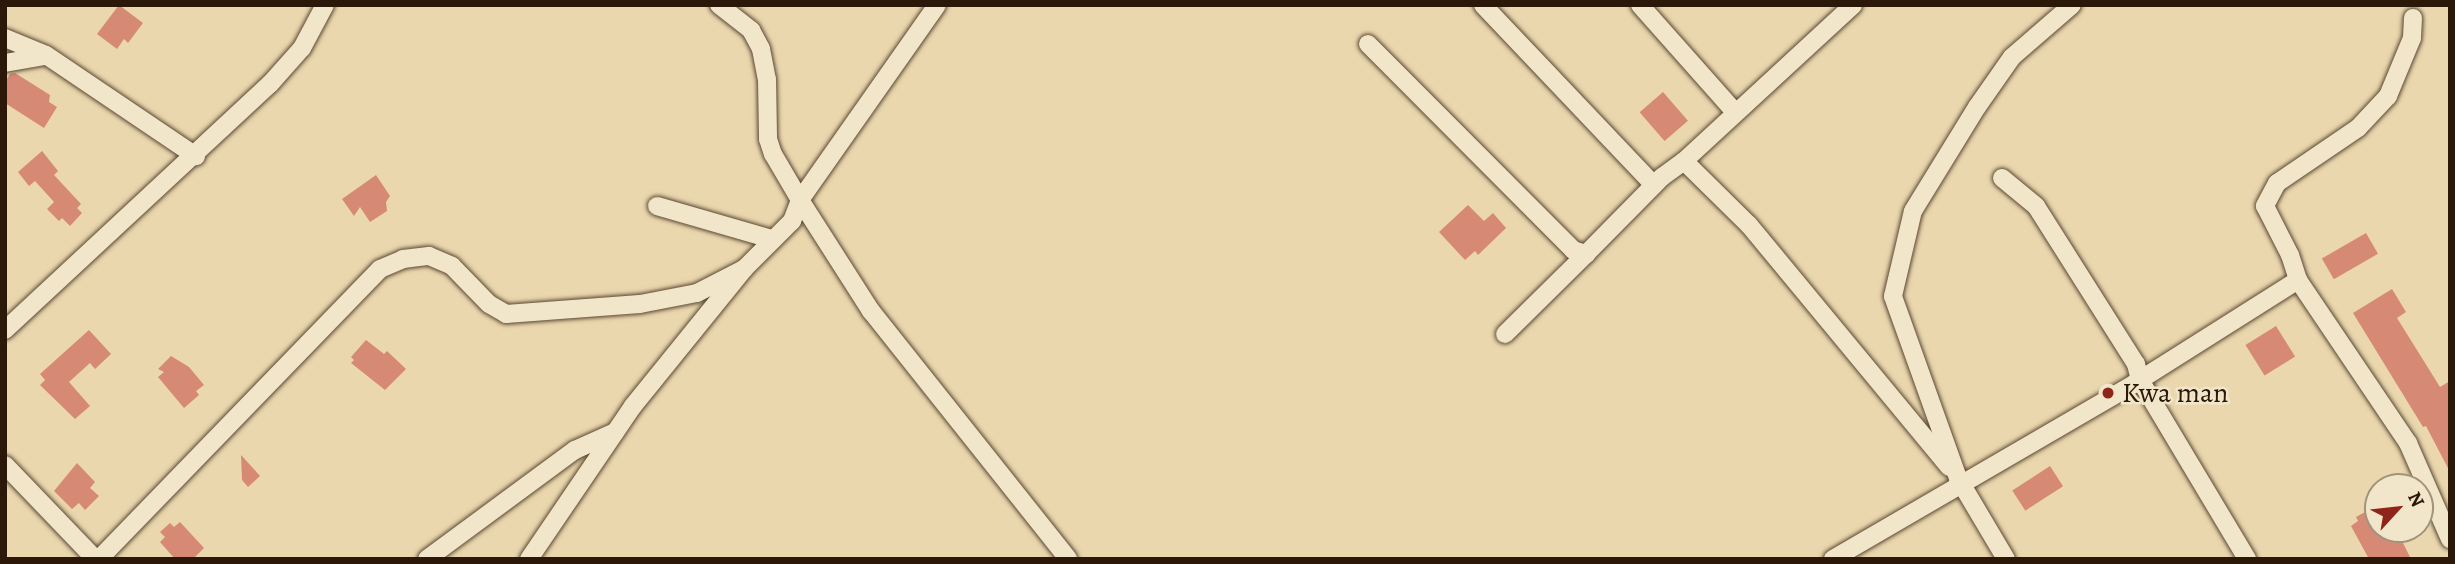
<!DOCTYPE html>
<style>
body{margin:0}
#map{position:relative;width:2455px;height:564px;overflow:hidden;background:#ead7ae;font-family:Alegreya,serif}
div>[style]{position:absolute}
.building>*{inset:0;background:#d68974;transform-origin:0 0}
.roads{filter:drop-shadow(0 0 2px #5b4832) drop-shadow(0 0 2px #5b4832)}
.street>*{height:18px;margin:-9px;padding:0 9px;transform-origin:9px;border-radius:9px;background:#f1e5ca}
.dots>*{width:19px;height:19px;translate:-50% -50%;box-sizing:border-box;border:4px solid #f1e5ca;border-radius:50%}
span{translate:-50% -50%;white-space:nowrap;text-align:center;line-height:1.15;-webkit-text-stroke:5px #f1e5ca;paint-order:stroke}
.poi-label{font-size:28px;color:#2b1808}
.left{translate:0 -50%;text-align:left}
.frame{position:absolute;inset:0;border:7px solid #2b1808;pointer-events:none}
.north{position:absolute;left:2364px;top:473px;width:70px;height:70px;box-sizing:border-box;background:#f1e5ca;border:2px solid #a2937c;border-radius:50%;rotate:63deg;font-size:19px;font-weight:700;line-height:28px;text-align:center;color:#2b1808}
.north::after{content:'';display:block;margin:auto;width:24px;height:32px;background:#8f2418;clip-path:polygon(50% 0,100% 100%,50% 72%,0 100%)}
</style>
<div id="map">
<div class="building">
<i style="clip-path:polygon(119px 5px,143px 23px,128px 43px,124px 39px,117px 49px,97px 34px)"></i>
<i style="clip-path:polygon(15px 73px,50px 95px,49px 102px,57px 107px,44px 128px,5px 103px,5px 82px,10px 74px)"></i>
<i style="left:1663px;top:92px;width:38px;height:31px;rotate:49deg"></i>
<i style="clip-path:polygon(42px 151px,58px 171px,54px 175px,81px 204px,77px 208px,82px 213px,70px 226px,62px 218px,59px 221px,47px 209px,54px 202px,35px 181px,29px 186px,18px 172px)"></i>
<i style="clip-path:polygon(376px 175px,390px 196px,386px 202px,387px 211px,370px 222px,360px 207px,354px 216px,342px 199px)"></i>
<i style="clip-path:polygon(1468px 205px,1484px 221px,1493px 213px,1506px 228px,1478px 255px,1475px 251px,1465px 260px,1439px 232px)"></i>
<i style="left:2366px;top:233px;width:24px;height:51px;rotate:60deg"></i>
<i style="clip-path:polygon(2392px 289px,2406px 312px,2397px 318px,2440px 387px,2450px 381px,2450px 472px,2426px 426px,2423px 427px,2353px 313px)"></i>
<i style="left:2276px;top:326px;width:36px;height:36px;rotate:58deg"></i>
<i style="clip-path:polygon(89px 330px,111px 354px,95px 369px,90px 363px,69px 382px,90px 406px,75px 419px,40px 385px,45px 380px,40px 374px)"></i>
<i style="clip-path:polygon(366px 340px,384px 354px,387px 351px,406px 369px,385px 390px,351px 363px,354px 360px,351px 357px)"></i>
<i style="clip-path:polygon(171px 356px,189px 367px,204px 385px,196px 391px,199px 395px,184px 408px,158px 377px,164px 372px,158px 369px)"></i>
<i style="clip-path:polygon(241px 455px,260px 476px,248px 487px,242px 480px)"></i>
<i style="clip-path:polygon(77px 463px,95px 482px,90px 488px,99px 496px,85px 510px,79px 503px,72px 509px,54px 491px)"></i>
<i style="left:2050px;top:466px;width:24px;height:45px;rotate:57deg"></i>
<i style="clip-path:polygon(2378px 505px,2378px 529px,2418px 529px,2401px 539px,2411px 559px,2369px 559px,2351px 526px,2358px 521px,2356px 517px)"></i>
<i style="clip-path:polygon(180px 522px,204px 548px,193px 559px,175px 559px,160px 542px,165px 537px,160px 532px,170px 523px,174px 527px)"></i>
</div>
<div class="roads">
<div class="street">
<i style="left:719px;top:5px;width:41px;rotate:38deg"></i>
<i style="left:751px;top:30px;width:21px;rotate:62deg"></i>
<i style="left:761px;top:49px;width:31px;rotate:79deg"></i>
<i style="left:767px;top:79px;width:60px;rotate:89deg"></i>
<i style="left:768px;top:139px;width:16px;rotate:72deg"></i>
<i style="left:773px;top:154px;width:53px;rotate:59.6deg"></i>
<i style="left:800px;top:200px;width:132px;rotate:57.4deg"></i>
<i style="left:871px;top:311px;width:317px;rotate:51.5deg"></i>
<i style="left:1483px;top:5px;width:248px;rotate:46.5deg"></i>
<i style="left:1640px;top:5px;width:144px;rotate:48.4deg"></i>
<i style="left:2413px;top:18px;width:20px;rotate:93deg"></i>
<i style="left:2412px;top:38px;width:63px;rotate:112.5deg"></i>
<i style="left:2388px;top:96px;width:44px;rotate:133.2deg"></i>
<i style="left:2358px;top:128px;width:98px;rotate:145.8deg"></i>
<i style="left:2277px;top:183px;width:26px;rotate:118deg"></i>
<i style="left:2265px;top:206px;width:55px;rotate:63deg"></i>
<i style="left:2290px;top:255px;width:26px;rotate:72deg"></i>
<i style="left:2298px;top:280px;width:197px;rotate:56deg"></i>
<i style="left:2408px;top:443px;width:105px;rotate:66.4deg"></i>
<i style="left:5px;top:38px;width:44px;rotate:22.5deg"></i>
<i style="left:46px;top:55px;width:181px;rotate:34deg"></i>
<i style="left:1368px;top:44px;width:291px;rotate:45.1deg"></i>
<i style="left:1573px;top:250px;width:14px;rotate:17deg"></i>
<i style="left:1586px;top:254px;width:108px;rotate:-45.4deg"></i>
<i style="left:1662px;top:177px;width:27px;rotate:-36deg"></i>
<i style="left:1684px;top:161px;width:230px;rotate:-42.7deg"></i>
<i style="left:5px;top:63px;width:39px;rotate:-10deg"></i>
<i style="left:1684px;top:161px;width:91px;rotate:44.6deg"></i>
<i style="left:1749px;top:225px;width:314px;rotate:50.4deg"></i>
<i style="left:2002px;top:178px;width:44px;rotate:39.5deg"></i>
<i style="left:2036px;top:206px;width:187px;rotate:57.7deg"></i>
<i style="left:2136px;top:364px;width:16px;rotate:76deg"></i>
<i style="left:2140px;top:380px;width:209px;rotate:59.1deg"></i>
<i style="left:657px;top:206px;width:119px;rotate:16.1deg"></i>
<i style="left:5px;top:330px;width:362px;rotate:-42.9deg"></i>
<i style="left:270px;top:84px;width:48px;rotate:-48.4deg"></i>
<i style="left:302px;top:48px;width:49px;rotate:-61.9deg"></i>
<i style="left:1505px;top:334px;width:114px;rotate:-44.6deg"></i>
<i style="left:5px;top:465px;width:130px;rotate:46.2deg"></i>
<i style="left:99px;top:559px;width:404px;rotate:-45.9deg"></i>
<i style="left:380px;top:269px;width:25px;rotate:-23deg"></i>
<i style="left:403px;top:259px;width:26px;rotate:-7deg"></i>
<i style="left:429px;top:256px;width:25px;rotate:23deg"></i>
<i style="left:452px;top:266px;width:53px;rotate:45.8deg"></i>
<i style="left:489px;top:304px;width:20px;rotate:30deg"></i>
<i style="left:506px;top:314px;width:134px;rotate:-4.3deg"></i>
<i style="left:640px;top:304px;width:58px;rotate:-10.9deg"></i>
<i style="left:697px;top:293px;width:53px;rotate:-27.1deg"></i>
<i style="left:427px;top:559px;width:184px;rotate:-36.4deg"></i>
<i style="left:575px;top:450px;width:44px;rotate:-24.2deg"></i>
<i style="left:529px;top:559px;width:185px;rotate:-55.8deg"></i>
<i style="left:633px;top:406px;width:176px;rotate:-51deg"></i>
<i style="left:744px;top:269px;width:68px;rotate:-45deg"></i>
<i style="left:792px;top:221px;width:22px;rotate:-69deg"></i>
<i style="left:800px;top:200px;width:238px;rotate:-54.9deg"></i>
<i style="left:1833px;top:559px;width:350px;rotate:-30.2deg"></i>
<i style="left:2135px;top:383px;width:193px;rotate:-32.3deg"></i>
<i style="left:2006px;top:559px;width:94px;rotate:-120.7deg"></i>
<i style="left:1958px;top:478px;width:193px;rotate:-109.7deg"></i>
<i style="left:1893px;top:296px;width:87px;rotate:-76.8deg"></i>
<i style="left:1913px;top:211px;width:122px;rotate:-58.4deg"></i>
<i style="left:1977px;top:107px;width:61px;rotate:-55deg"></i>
<i style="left:2012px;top:57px;width:79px;rotate:-40.9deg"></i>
</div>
</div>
<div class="dots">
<i style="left:2108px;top:393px;background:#8f2418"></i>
</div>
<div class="poi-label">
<span class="left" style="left:2122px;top:393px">Kwa man</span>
</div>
<div class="frame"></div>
<div class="north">N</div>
</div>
